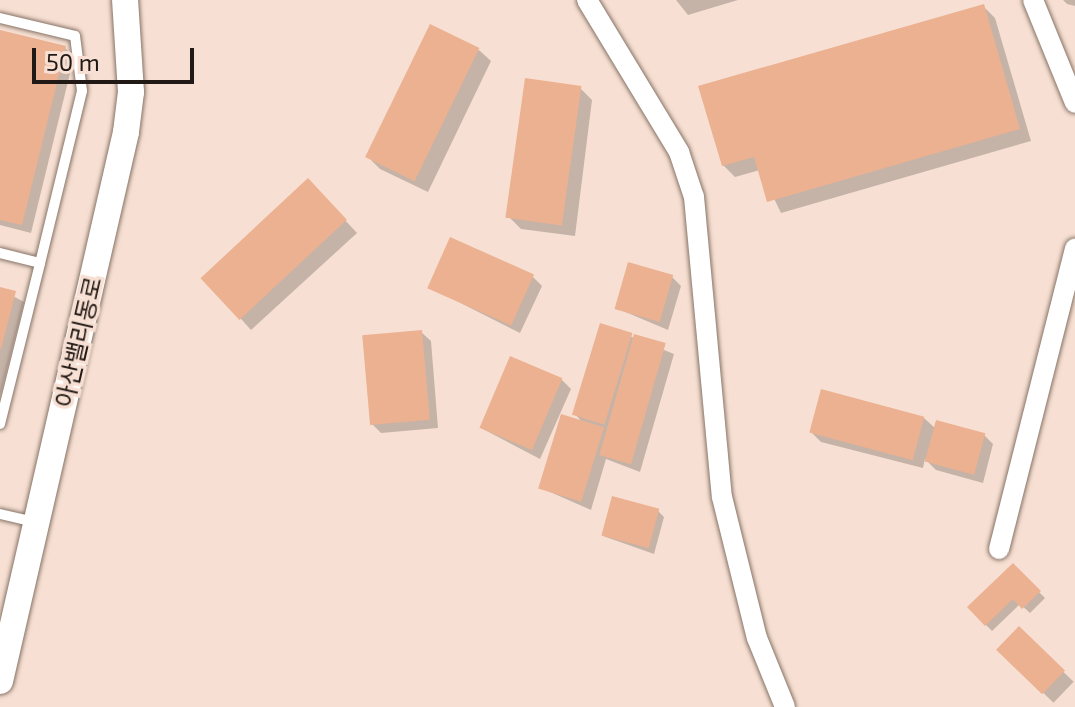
<!DOCTYPE html>
<meta charset="utf-8">
<style>
body{margin:0}
#map{position:relative;width:1075px;height:707px;overflow:hidden;background:#f7e0d3;font-family:"Exo 2","Noto Sans KR",sans-serif}
div>[style]{position:absolute}
.shadow>*{inset:0;background:#0003;transform-origin:0 0}
.building>*{inset:0;background:#ebb190;transform-origin:0 0}
.roads{filter:drop-shadow(0 0 2px #877367) drop-shadow(0 0 2px #877367)}
.service>*{height:10px;margin:-5px;padding:0 5px;transform-origin:5px;border-radius:5px;background:#fff}
.minor>*{height:20px;margin:-10px;padding:0 10px;transform-origin:10px;border-radius:10px;background:#fff}
.tertiary>*{height:26px;margin:-13px;padding:0 13px;transform-origin:13px;border-radius:13px;background:#fff}
span{translate:-50% -50%;white-space:nowrap;text-align:center;line-height:1.15;-webkit-text-stroke:7px #f7e0d3;paint-order:stroke}
.street-label{font-size:24px;color:#211915}
.scale{position:absolute;left:32px;top:48px;width:162px;height:36px;box-sizing:border-box;border:4px solid #211915;border-top:0;padding-left:10px;font-size:24px;line-height:28px;white-space:nowrap;color:#211915;-webkit-text-stroke:6px #f7e0d3;paint-order:stroke}
</style>
<div id="map">
<div class="shadow">
<i style="clip-path:polygon(676px 0,738px 0,688px 15px)"></i>
<i style="clip-path:polygon(1063px 0,1075px 0,1075px 6px,1067px 4px)"></i>
<i style="clip-path:polygon(983px 6px,995px 18px,1031px 141px,781px 213px,760px 170px,735px 177px,723px 165px)"></i>
<i style="clip-path:polygon(0 32px,65px 48px,74px 57px,31px 233px,0 225px)"></i>
<i style="clip-path:polygon(479px 50px,491px 61px,428px 192px,380px 169px,368px 157px)"></i>
<i style="clip-path:polygon(580px 88px,592px 100px,575px 236px,521px 229px,509px 217px)"></i>
<i style="clip-path:polygon(320px 193px,357px 233px,251px 330px,203px 277px)"></i>
<i style="clip-path:polygon(533px 277px,542px 286px,520px 333px,429px 287px)"></i>
<i style="clip-path:polygon(672px 277px,681px 286px,668px 330px,616px 308px)"></i>
<i style="clip-path:polygon(0 289px,24px 302px,0 396px)"></i>
<i style="clip-path:polygon(602px 325px,674px 354px,640px 472px,606px 459px,591px 510px,541px 488px,583px 423px,575px 414px)"></i>
<i style="clip-path:polygon(421px 332px,431px 341px,438px 428px,381px 433px,372px 424px)"></i>
<i style="clip-path:polygon(562px 380px,571px 389px,540px 459px,481px 428px)"></i>
<i style="clip-path:polygon(924px 418px,936px 429px,984px 435px,993px 444px,983px 483px,936px 470px,925px 459px,923px 468px,821px 442px,812px 433px)"></i>
<i style="clip-path:polygon(658px 511px,664px 517px,654px 554px,603px 536px)"></i>
<i style="clip-path:polygon(1013px 566px,1045px 598px,1030px 613px,1020px 604px,992px 631px,969px 608px)"></i>
<i style="left:1019px;top:629px;width:76px;height:29px;rotate:44deg"></i>
</div>
<div class="building">
<i style="clip-path:polygon(984px 4px,1020px 129px,767px 202px,754px 157px,722px 166px,698px 86px)"></i>
<i style="left:430px;top:24px;width:55px;height:148px;rotate:26deg"></i>
<i style="clip-path:polygon(0 30px,66px 46px,22px 225px,0 220px)"></i>
<i style="left:525px;top:78px;width:57px;height:141px;rotate:8deg"></i>
<i style="left:308px;top:178px;width:57px;height:147px;rotate:47deg"></i>
<i style="left:450px;top:237px;width:92px;height:56px;rotate:24deg"></i>
<i style="left:628px;top:262px;width:47px;height:49px;rotate:16deg"></i>
<i style="clip-path:polygon(0 287px,16px 291px,1px 349px,0 349px)"></i>
<i style="left:600px;top:323px;width:34px;height:96px;rotate:17deg"></i>
<i style="left:422px;top:330px;width:90px;height:60px;rotate:85deg"></i>
<i style="left:634px;top:334px;width:33px;height:126px;rotate:16deg"></i>
<i style="left:510px;top:356px;width:57px;height:78px;rotate:23deg"></i>
<i style="left:821px;top:389px;width:107px;height:45px;rotate:15deg"></i>
<i style="left:561px;top:414px;width:45px;height:78px;rotate:17deg"></i>
<i style="left:936px;top:420px;width:51px;height:43px;rotate:15deg"></i>
<i style="left:612px;top:496px;width:49px;height:41px;rotate:15deg"></i>
<i style="clip-path:polygon(1013px 563px,1041px 591px,1022px 609px,1013px 599px,985px 626px,967px 607px)"></i>
<i style="left:1019px;top:626px;width:64px;height:33px;rotate:44deg"></i>
</div>
<div class="roads">
<div class="service">
<i style="left:0;top:18px;width:77px;rotate:13.5deg"></i>
<i style="left:75px;top:36px;width:55px;rotate:82.7deg"></i>
<i style="left:82px;top:91px;width:177px;rotate:103.7deg"></i>
<i style="left:40px;top:263px;width:41px;rotate:-166deg"></i>
<i style="left:0;top:424px;width:166px;rotate:-76deg"></i>
<i style="left:0;top:514px;width:35px;rotate:13deg"></i>
</div>
<div class="minor">
<i style="left:587px;top:0;width:178px;rotate:58.8deg"></i>
<i style="left:679px;top:152px;width:47px;rotate:71.6deg"></i>
<i style="left:694px;top:197px;width:301px;rotate:84.7deg"></i>
<i style="left:722px;top:497px;width:145px;rotate:76.1deg"></i>
<i style="left:757px;top:638px;width:74px;rotate:67.9deg"></i>
<i style="left:1033px;top:0;width:111px;rotate:67.8deg"></i>
<i style="left:999px;top:549px;width:310px;rotate:-75.8deg"></i>
</div>
<div class="tertiary">
<i style="left:0;top:681px;width:563px;rotate:-77.07deg"></i>
<i style="left:126px;top:132px;width:40px;rotate:-82.9deg"></i>
<i style="left:131px;top:92px;width:92px;rotate:-93.7deg"></i>
</div>
</div>
<div class="street-label">
<span style="left:78px;top:342px;rotate:-77deg">아산밸리동로</span>
</div>
<div class="scale">50 m</div>
</div>
